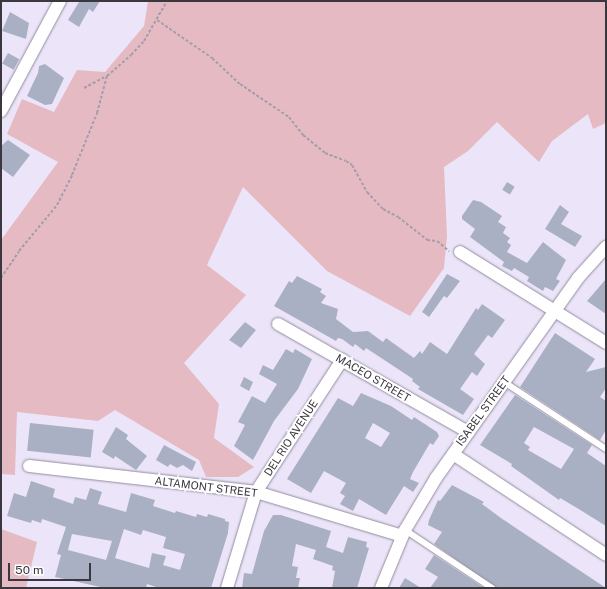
<!DOCTYPE html>
<style>
body{margin:0}
#map{position:relative;width:607px;height:589px;overflow:hidden;background:#ece5f9;font-family:"Public Sans",sans-serif}
div>[style]{position:absolute}
.green>*{inset:0;background:#e6bac2}
.building>*{inset:0;background:#aab0c3;transform-origin:0 0}
.path>*{height:2px;margin-top:-1px;transform-origin:0;background:repeating-linear-gradient(90deg,#a39dac 0 3px,transparent 0 5px)}
.roads{filter:drop-shadow(0 0 1px #928b9d) drop-shadow(0 0 1px #928b9d)}
.lane>*{height:6px;margin:-3px;padding:0 3px;transform-origin:3px;border-radius:3px;background:#fff}
.street>*{height:12px;margin:-6px;padding:0 6px;transform-origin:6px;border-radius:6px;background:#fff}
span{translate:-50% -50%;white-space:nowrap;text-align:center;line-height:1.15;-webkit-text-stroke:4px #fff;paint-order:stroke}
.street-label{font-size:11px;color:#3a373f}
.frame{position:absolute;inset:0;border:2px solid #3a373f;pointer-events:none}
.scale{position:absolute;left:8px;top:563px;width:83px;height:18px;box-sizing:border-box;border:2px solid #3a373f;border-top:0;padding-left:5px;font-size:12px;line-height:14px;white-space:nowrap;color:#3a373f;-webkit-text-stroke:3px #fff;paint-order:stroke}
</style>
<div id="map">
<div class="green">
<i style="clip-path:polygon(148px 1px,606px 1px,606px 123px,593px 129px,588px 114px,552px 141px,539px 162px,497px 122px,468px 151px,444px 167px,447px 236px,444px 268px,410px 316px,327px 271px,243px 187px,207px 265px,246px 295px,184px 363px,219px 404px,214px 438px,254px 467px,238px 477px,206px 477px,199px 460px,115px 410px,98px 421px,17px 412px,15px 475px,1px 474px,1px 240px,58px 162px,7px 134px,22px 99px,54px 112px,77px 70px,105px 72px,144px 26px)"></i>
<i style="clip-path:polygon(1px 529px,37px 542px,26px 588px,1px 588px)"></i>
</div>
<div class="building">
<i style="clip-path:polygon(76px 1px,100px 1px,93px 12px,89px 9px,79px 27px,68px 20px,79px 2px)"></i>
<i style="clip-path:polygon(10px 12px,29px 23px,26px 39px,2px 31px)"></i>
<i style="left:8px;top:53px;width:13px;height:12px;rotate:29deg"></i>
<i style="clip-path:polygon(45px 64px,64px 78px,52px 104px,45px 105px,27px 96px,38px 73px,39px 66px)"></i>
<i style="clip-path:polygon(8px 140px,30px 155px,13px 177px,1px 168px,1px 146px)"></i>
<i style="left:507px;top:182px;width:9px;height:9px;rotate:32deg"></i>
<i style="clip-path:polygon(473px 200px,481px 202px,502px 216px,498px 222px,506px 227px,503px 233px,510px 238px,507px 242px,511px 245px,507px 252px,527px 263px,543px 242px,566px 260px,556px 279px,560px 281px,553px 291px,545px 287px,543px 291px,527px 281px,529px 277px,514px 268px,512px 271px,502px 266px,504px 262px,470px 237px,475px 229px,462px 219px,462px 216px)"></i>
<i style="clip-path:polygon(560px 205px,569px 212px,561px 224px,582px 236px,575px 247px,545px 229px)"></i>
<i style="clip-path:polygon(447px 274px,460px 281px,447px 298px,444px 296px,429px 317px,422px 312px)"></i>
<i style="clip-path:polygon(297px 276px,322px 289px,320px 292px,326px 296px,321px 303px,338px 309px,336px 319px,353px 332px,368px 331px,383px 342px,386px 338px,414px 358px,420px 351px,422px 354px,430px 342px,447px 354px,476px 308px,478px 310px,482px 304px,505px 320px,492px 338px,488px 335px,474px 354px,485px 364px,477px 376px,472px 372px,460px 389px,474px 399px,463px 415px,418px 389px,420px 387px,412px 381px,413px 379px,366px 348px,364px 351px,355px 344px,353px 347px,342px 339px,338px 338px,336px 341px,274px 306px,289px 281px,292px 283px)"></i>
<i style="clip-path:polygon(606px 279px,606px 314px,587px 301px)"></i>
<i style="clip-path:polygon(245px 322px,256px 330px,241px 348px,229px 340px)"></i>
<i style="clip-path:polygon(555px 333px,595px 359px,586px 372px,606px 367px,606px 388px,600px 397px,606px 401px,606px 430px,600px 440px,520px 387px)"></i>
<i style="clip-path:polygon(286px 349px,293px 353px,295px 349px,312px 359px,298px 389px,274px 421px,253px 460px,234px 446px,245px 425px,238px 422px,252px 396px,265px 403px,277px 384px,259px 374px,263px 365px,273px 370px)"></i>
<i style="clip-path:polygon(244px 377px,253px 382px,249px 391px,240px 386px)"></i>
<i style="clip-path:polygon(evenodd,361px 393px,391px 406px,412px 420px,414px 417px,437px 432px,439px 436px,433px 445px,430px 443px,413px 472px,410px 479px,419px 483px,413px 492px,404px 486px,386px 515px,359px 499px,353px 511px,340px 504px,345px 496px,340px 493px,346px 483px,324px 471px,311px 493px,287px 479px,338px 398px,353px 406px,361px 393px,373px 423px,390px 433px,381px 447px,365px 438px,373px 423px)"></i>
<i style="clip-path:polygon(evenodd,515px 395px,592px 445px,587px 453px,606px 466px,606px 526px,577px 508px,560px 498px,559px 500px,511px 466px,512px 464px,480px 445px,515px 395px,534px 427px,574px 449px,561px 469px,528px 450px,530px 447px,524px 443px,534px 427px)"></i>
<i style="left:30px;top:423px;width:64px;height:28px;rotate:6deg"></i>
<i style="clip-path:polygon(116px 427px,128px 435px,126px 439px,147px 456px,136px 470px,115px 456px,114px 459px,102px 452px)"></i>
<i style="clip-path:polygon(164px 445px,196px 462px,192px 471px,183px 465px,177px 468px,170px 464px,168px 467px,156px 460px)"></i>
<i style="clip-path:polygon(evenodd,31px 481px,55px 489px,53px 497px,73px 504px,75px 497px,86px 500px,90px 488px,102px 492px,98px 504px,126px 512px,131px 493px,155px 500px,153px 506px,175px 513px,176px 511px,196px 517px,197px 514px,207px 517px,208px 514px,225px 519px,225px 521px,229px 522px,228px 533px,211px 588px,159px 588px,147px 584px,146px 588px,105px 588px,55px 577px,61px 555px,57px 554px,66px 527px,42px 519px,41px 523px,32px 520px,31px 523px,7px 516px,14px 493px,26px 497px,31px 481px,124px 529px,141px 535px,143px 530px,166px 537px,163px 548px,185px 554px,180px 570px,163px 565px,166px 556px,152px 553px,149px 568px,115px 558px,124px 529px,31px 481px,72px 534px,112px 541px,106px 560px,68px 550px,72px 534px)"></i>
<i style="clip-path:polygon(452px 485px,484px 502px,482px 504px,501px 518px,606px 588px,496px 588px,434px 544px,442px 532px,428px 525px,429px 520px,438px 500px,440px 501px)"></i>
<i style="clip-path:polygon(273px 515px,281px 515px,331px 531px,326px 547px,343px 553px,348px 537px,367px 542px,366px 547px,369px 548px,357px 588px,332px 588px,335px 571px,332px 570px,333px 566px,313px 559px,316px 550px,296px 544px,292px 566px,298px 567px,296px 578px,300px 578px,298px 588px,242px 588px,244px 573px,252px 574px,264px 531px)"></i>
<i style="clip-path:polygon(434px 555px,484px 588px,430px 588px,438px 577px,425px 569px)"></i>
<i style="clip-path:polygon(405px 578px,421px 588px,399px 588px)"></i>
</div>
<div class="path">
<i style="left:157px;top:20px;width:67px;rotate:34.6deg"></i>
<i style="left:212px;top:58px;width:38px;rotate:43deg"></i>
<i style="left:240px;top:84px;width:59px;rotate:34deg"></i>
<i style="left:289px;top:117px;width:23px;rotate:52deg"></i>
<i style="left:303px;top:135px;width:28px;rotate:39deg"></i>
<i style="left:325px;top:153px;width:22px;rotate:21deg"></i>
<i style="left:346px;top:161px;width:7px;rotate:34deg"></i>
<i style="left:352px;top:165px;width:31px;rotate:61deg"></i>
<i style="left:367px;top:192px;width:23px;rotate:47deg"></i>
<i style="left:383px;top:209px;width:17px;rotate:28deg"></i>
<i style="left:398px;top:217px;width:37px;rotate:38deg"></i>
<i style="left:427px;top:240px;width:10px;rotate:6deg"></i>
<i style="left:437px;top:241px;width:16px;rotate:40deg"></i>
<i style="left:84px;top:88px;width:26px;rotate:-28deg"></i>
<i style="left:107px;top:76px;width:32px;rotate:-41deg"></i>
<i style="left:131px;top:55px;width:19px;rotate:-47deg"></i>
<i style="left:144px;top:41px;width:46px;rotate:-60.1deg"></i>
<i style="left:1px;top:278px;width:32px;rotate:-56deg"></i>
<i style="left:19px;top:251px;width:60px;rotate:-50.4deg"></i>
<i style="left:57px;top:205px;width:34px;rotate:-63deg"></i>
<i style="left:72px;top:175px;width:67px;rotate:-68deg"></i>
<i style="left:97px;top:113px;width:38px;rotate:-75deg"></i>
</div>
<div class="roads">
<div class="lane">
<i style="left:504px;top:382px;width:122px;rotate:33.3deg"></i>
<i style="left:405px;top:530px;width:105px;rotate:33.7deg"></i>
</div>
<div class="street">
<i style="left:1px;top:111px;width:125px;rotate:-61.8deg"></i>
<i style="left:460px;top:252px;width:172px;rotate:31.9deg"></i>
<i style="left:278px;top:324px;width:219px;rotate:29.6deg"></i>
<i style="left:453px;top:454px;width:183px;rotate:33.4deg"></i>
<i style="left:29px;top:466px;width:228px;rotate:6.5deg"></i>
<i style="left:256px;top:492px;width:153px;rotate:16.7deg"></i>
<i style="left:227px;top:588px;width:100px;rotate:-73.2deg"></i>
<i style="left:256px;top:492px;width:158px;rotate:-56.9deg"></i>
<i style="left:381px;top:588px;width:63px;rotate:-67.5deg"></i>
<i style="left:405px;top:530px;width:61px;rotate:-59.2deg"></i>
<i style="left:436px;top:478px;width:245px;rotate:-54.6deg"></i>
<i style="left:578px;top:278px;width:42px;rotate:-47.9deg"></i>
</div>
</div>
<div class="street-label">
<span style="left:373px;top:378px;rotate:30deg">MACEO STREET</span>
<span style="left:483px;top:411px;rotate:-54deg">ISABEL STREET</span>
<span style="left:291px;top:438px;rotate:-57deg">DEL RIO AVENUE</span>
<span style="left:206px;top:487px;rotate:7deg">ALTAMONT STREET</span>
</div>
<div class="frame"></div>
<div class="scale">50 m</div>
</div>
